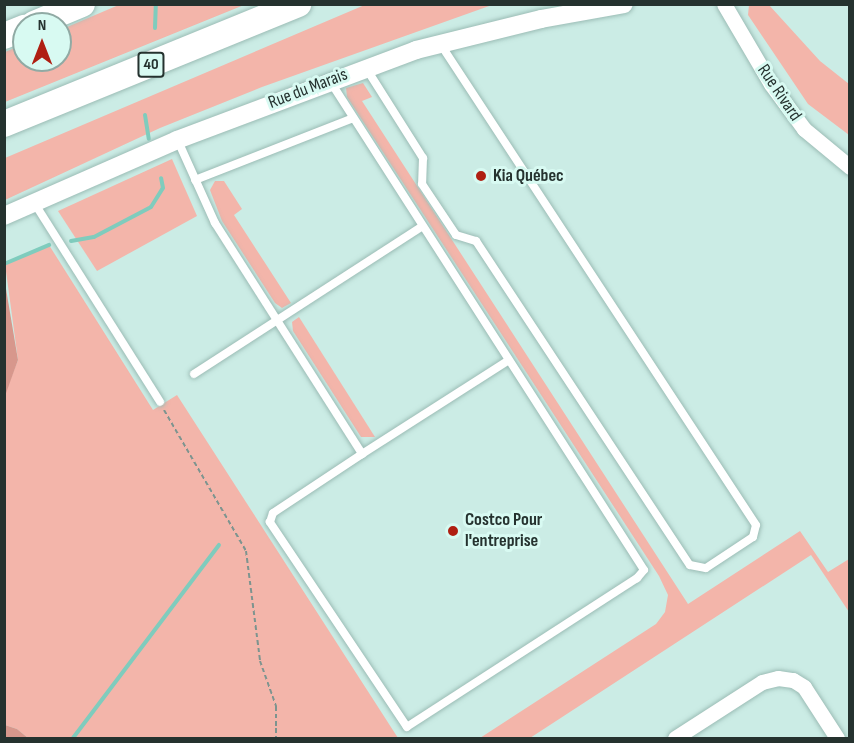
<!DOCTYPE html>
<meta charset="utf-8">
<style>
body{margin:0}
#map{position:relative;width:854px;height:743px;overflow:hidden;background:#cbece5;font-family:"Sofia Sans Condensed",sans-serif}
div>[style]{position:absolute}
.green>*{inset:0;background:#f3b5aa}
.forest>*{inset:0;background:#d7978c}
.stream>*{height:4px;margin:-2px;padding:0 2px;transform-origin:2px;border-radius:2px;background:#7fccbd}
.path>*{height:2px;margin-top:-1px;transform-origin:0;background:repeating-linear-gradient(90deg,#7d948f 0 4.5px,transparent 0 7.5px)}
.roads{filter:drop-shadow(0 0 2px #9bbcb5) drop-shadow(0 0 2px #9bbcb5)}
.service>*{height:8px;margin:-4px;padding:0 4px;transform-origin:4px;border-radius:4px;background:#fff}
.minor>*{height:15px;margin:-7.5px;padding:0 7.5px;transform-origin:7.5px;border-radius:7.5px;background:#fff}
.tertiary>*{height:18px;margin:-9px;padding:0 9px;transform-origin:9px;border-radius:9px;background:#fff}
.motorway>*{height:26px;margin:-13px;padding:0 13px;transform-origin:13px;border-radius:13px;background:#fff}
.dots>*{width:16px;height:16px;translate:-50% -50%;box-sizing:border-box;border:3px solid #d8faf2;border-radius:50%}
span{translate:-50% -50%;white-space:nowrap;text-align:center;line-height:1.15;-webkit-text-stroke:6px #d8faf2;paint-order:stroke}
.shield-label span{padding:2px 4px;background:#d8faf2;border:2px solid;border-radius:4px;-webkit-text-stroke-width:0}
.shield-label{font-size:16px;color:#25322f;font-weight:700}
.street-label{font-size:18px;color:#25322f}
.poi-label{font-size:18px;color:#25322f;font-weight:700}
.left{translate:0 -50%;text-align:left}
.frame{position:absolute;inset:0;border:6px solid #25322f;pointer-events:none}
.north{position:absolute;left:12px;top:12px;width:60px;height:60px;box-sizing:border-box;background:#d8faf2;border:2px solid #90aaa4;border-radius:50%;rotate:0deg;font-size:16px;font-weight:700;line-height:24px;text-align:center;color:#25322f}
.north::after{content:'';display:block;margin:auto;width:21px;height:27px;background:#af1f12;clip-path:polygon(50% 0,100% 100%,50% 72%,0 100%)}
</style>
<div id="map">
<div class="green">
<i style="clip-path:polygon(121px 4px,244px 5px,5px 102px,5px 52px,24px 44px,24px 60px,60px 60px,60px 30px)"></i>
<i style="clip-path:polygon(367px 4px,492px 5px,262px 87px,160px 128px,5px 200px,5px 158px)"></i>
<i style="clip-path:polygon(769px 5px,820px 61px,849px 84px,849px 135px,808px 104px,748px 15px,749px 5px)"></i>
<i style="clip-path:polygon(363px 83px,372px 97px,362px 101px,688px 604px,800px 531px,828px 572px,849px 559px,849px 612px,811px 555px,530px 738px,480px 738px,656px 624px,665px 612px,668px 595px,659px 576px,347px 97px,346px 88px)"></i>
<i style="clip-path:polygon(172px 159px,197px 216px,97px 271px,58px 211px)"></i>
<i style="clip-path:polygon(215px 181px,224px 181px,242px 209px,234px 215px,291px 303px,282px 308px,275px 303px,222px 221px,210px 190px)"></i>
<i style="clip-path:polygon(49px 245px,153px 410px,177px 395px,398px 738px,28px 738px,17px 729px,5px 725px,4px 396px,18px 360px,5px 264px)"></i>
<i style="clip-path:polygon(299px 317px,375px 437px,361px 437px,293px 331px,292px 322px)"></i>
</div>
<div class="forest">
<i style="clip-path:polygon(4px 277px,18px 360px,5px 396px,4px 396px)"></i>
<i style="clip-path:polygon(5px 725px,17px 729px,28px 738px,5px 738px)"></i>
</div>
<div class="stream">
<i style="left:155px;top:28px;width:24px;rotate:-88deg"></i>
<i style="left:145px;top:115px;width:24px;rotate:81deg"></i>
<i style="left:71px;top:241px;width:23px;rotate:-10deg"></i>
<i style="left:94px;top:237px;width:64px;rotate:-27.8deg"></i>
<i style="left:151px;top:207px;width:22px;rotate:-58deg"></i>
<i style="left:163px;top:188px;width:10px;rotate:-101deg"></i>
<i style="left:4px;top:264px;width:49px;rotate:-22.9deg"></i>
<i style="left:73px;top:738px;width:242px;rotate:-52.9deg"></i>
</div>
<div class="path">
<i style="left:164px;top:410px;width:163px;rotate:59.8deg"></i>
<i style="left:246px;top:551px;width:111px;rotate:82.7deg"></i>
<i style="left:260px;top:661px;width:48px;rotate:70.4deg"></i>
<i style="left:276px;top:706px;width:32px;rotate:90deg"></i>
</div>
<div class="roads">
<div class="service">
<i style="left:366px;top:68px;width:107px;rotate:57.7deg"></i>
<i style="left:423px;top:158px;width:26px;rotate:92deg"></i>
<i style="left:422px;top:184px;width:61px;rotate:56.3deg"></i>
<i style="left:456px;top:235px;width:21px;rotate:17deg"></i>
<i style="left:476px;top:241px;width:388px;rotate:56.6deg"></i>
<i style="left:690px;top:565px;width:16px;rotate:11deg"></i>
<i style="left:706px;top:568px;width:56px;rotate:-33.4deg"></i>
<i style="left:753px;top:537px;width:12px;rotate:-76deg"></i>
<i style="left:756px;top:525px;width:574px;rotate:-123.27deg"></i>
<i style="left:330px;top:81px;width:581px;rotate:57.29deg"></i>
<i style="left:644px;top:570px;width:11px;rotate:131deg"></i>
<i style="left:637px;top:578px;width:274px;rotate:147.1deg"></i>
<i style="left:407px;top:727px;width:247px;rotate:-123.8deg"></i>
<i style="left:270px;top:522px;width:9px;rotate:-72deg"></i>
<i style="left:273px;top:513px;width:107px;rotate:-33.5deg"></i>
<i style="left:178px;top:141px;width:90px;rotate:65.7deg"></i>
<i style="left:215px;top:223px;width:274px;rotate:57.5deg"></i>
<i style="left:362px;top:454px;width:174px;rotate:-32.6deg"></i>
<i style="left:195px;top:180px;width:168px;rotate:-21.4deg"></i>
<i style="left:35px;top:204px;width:234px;rotate:57.7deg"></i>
<i style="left:194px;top:374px;width:270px;rotate:-32.9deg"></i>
</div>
<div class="minor">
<i style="left:724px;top:4px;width:93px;rotate:59.6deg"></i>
<i style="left:771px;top:84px;width:56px;rotate:53.7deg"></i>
<i style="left:804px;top:129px;width:60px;rotate:39.6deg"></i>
<i style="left:675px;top:738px;width:103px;rotate:-32.8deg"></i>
<i style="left:762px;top:682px;width:16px;rotate:-14deg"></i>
<i style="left:778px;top:678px;width:15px;rotate:8deg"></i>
<i style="left:793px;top:680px;width:13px;rotate:32deg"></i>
<i style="left:804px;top:687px;width:61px;rotate:57.1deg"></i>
</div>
<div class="tertiary">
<i style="left:4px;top:216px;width:189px;rotate:-23.7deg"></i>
<i style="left:177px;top:140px;width:255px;rotate:-20.6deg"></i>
<i style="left:416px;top:50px;width:129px;rotate:-13.9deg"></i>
<i style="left:541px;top:19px;width:84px;rotate:-10.2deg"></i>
</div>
<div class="motorway">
<i style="left:34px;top:24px;width:52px;rotate:-22.6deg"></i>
<i style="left:4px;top:36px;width:22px;rotate:-22deg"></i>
<i style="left:4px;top:124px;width:318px;rotate:-22.2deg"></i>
</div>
</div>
<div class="dots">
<i style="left:481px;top:176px;background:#af1f12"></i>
<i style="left:453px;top:531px;background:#af1f12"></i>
</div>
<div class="shield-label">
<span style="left:151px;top:65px">40</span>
</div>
<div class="street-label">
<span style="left:308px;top:89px;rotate:-21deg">Rue du Marais</span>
<span style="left:779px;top:93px;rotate:56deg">Rue Rivard</span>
</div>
<div class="poi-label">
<span class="left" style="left:493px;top:176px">Kia Québec</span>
<span class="left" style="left:465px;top:531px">Costco Pour<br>l'entreprise</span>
</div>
<div class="frame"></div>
<div class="north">N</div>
</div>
